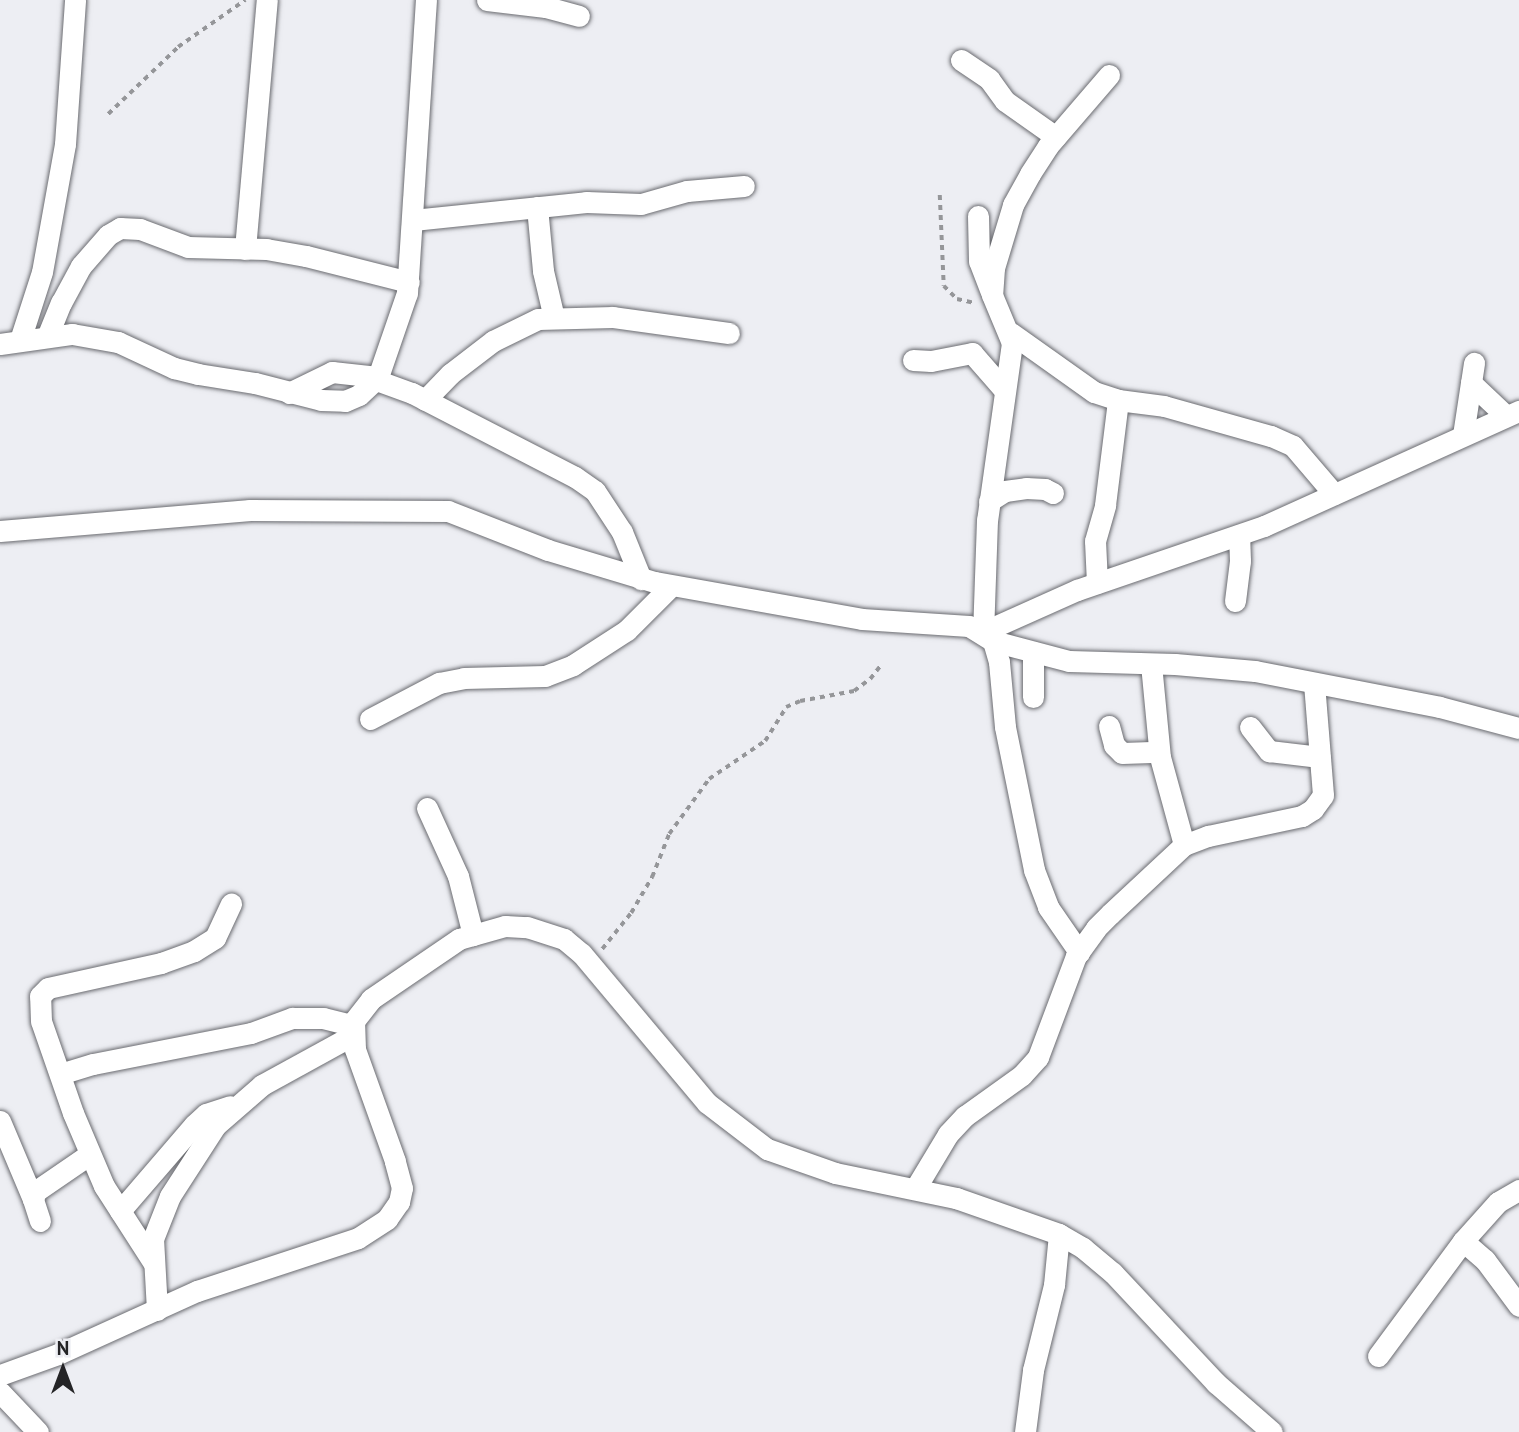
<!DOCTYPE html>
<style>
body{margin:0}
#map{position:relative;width:1519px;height:1432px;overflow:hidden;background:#edeef3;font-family:"PT Sans",sans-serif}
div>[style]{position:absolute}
.path>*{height:3.5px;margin-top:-1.75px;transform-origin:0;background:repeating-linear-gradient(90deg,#959699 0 5px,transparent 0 10px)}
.roads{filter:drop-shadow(0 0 2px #6a6b70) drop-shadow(0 0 2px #6a6b70)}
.street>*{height:21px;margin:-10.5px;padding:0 10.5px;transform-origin:10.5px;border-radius:10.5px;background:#fff}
span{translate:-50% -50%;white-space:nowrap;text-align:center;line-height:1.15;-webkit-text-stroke:5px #edeef3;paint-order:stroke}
.north{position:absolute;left:28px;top:1334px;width:70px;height:70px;-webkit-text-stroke:5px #edeef3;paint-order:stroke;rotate:0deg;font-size:19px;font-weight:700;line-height:28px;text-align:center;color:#242426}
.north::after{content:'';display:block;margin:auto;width:24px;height:32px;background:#242426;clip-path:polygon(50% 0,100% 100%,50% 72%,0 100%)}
</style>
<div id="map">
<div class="path">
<i style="left:108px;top:114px;width:97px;rotate:-43.7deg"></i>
<i style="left:178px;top:47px;width:82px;rotate:-35deg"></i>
<i style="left:940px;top:195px;width:91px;rotate:87.5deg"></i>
<i style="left:944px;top:286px;width:18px;rotate:45deg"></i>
<i style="left:957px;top:299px;width:17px;rotate:13deg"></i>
<i style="left:602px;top:949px;width:46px;rotate:-51.1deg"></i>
<i style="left:631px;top:913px;width:42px;rotate:-59.7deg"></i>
<i style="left:652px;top:877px;width:46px;rotate:-68.4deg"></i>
<i style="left:669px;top:834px;width:68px;rotate:-54deg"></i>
<i style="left:709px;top:779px;width:68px;rotate:-34.2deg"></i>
<i style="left:765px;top:741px;width:40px;rotate:-58deg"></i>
<i style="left:786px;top:707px;width:15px;rotate:-23deg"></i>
<i style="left:800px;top:701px;width:55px;rotate:-10.5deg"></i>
<i style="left:854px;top:691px;width:20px;rotate:-37deg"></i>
<i style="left:870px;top:679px;width:18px;rotate:-52deg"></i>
</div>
<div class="roads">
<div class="street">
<i style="left:487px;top:0;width:59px;rotate:6.8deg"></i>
<i style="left:546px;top:7px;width:34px;rotate:15deg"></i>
<i style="left:961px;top:60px;width:34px;rotate:34deg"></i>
<i style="left:989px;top:79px;width:27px;rotate:54deg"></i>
<i style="left:1005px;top:101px;width:62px;rotate:35.2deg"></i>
<i style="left:1109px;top:75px;width:94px;rotate:130.7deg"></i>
<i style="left:1048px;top:146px;width:33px;rotate:123deg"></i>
<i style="left:1030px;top:174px;width:35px;rotate:119deg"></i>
<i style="left:1013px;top:205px;width:66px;rotate:106.8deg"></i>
<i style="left:994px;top:268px;width:27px;rotate:94deg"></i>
<i style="left:992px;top:295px;width:52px;rotate:67.4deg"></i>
<i style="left:1012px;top:343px;width:179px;rotate:98deg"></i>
<i style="left:987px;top:520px;width:112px;rotate:92deg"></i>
<i style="left:983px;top:632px;width:103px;rotate:-24.1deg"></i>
<i style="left:1077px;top:590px;width:198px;rotate:-18.9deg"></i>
<i style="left:1264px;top:526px;width:280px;rotate:-24.3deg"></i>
<i style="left:537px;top:207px;width:64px;rotate:84.6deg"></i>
<i style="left:543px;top:271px;width:48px;rotate:76.8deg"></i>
<i style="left:978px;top:216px;width:45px;rotate:88.7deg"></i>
<i style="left:979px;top:261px;width:33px;rotate:69deg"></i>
<i style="left:413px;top:220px;width:174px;rotate:-5.9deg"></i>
<i style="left:586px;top:202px;width:55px;rotate:2.1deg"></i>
<i style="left:641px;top:204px;width:48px;rotate:-15.8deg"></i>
<i style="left:687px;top:191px;width:57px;rotate:-5deg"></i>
<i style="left:245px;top:249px;width:250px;rotate:-85deg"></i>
<i style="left:1011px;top:333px;width:102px;rotate:35.4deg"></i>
<i style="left:1094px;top:392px;width:25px;rotate:18deg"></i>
<i style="left:1118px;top:400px;width:46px;rotate:7.4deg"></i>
<i style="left:1164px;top:406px;width:111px;rotate:15.7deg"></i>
<i style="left:1271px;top:436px;width:24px;rotate:24deg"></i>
<i style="left:1293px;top:446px;width:63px;rotate:49.5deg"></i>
<i style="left:47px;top:337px;width:37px;rotate:-68deg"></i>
<i style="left:61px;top:303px;width:42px;rotate:-61.6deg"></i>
<i style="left:81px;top:266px;width:41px;rotate:-48.9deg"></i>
<i style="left:108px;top:235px;width:14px;rotate:-30deg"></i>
<i style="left:120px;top:228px;width:20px;rotate:3deg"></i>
<i style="left:140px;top:229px;width:51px;rotate:20.6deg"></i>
<i style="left:188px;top:247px;width:78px;rotate:1.5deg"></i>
<i style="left:266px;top:249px;width:41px;rotate:9.9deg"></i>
<i style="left:306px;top:256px;width:106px;rotate:14.2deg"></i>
<i style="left:20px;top:340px;width:71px;rotate:-72.1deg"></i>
<i style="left:42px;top:272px;width:130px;rotate:-79.8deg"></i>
<i style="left:65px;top:144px;width:144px;rotate:-86deg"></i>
<i style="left:0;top:344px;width:73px;rotate:-7.9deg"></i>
<i style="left:72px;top:334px;width:47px;rotate:9.9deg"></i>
<i style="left:118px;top:342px;width:62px;rotate:24.9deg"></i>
<i style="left:174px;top:368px;width:25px;rotate:14deg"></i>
<i style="left:198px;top:374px;width:58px;rotate:9deg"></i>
<i style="left:255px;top:383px;width:68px;rotate:14.4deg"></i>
<i style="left:321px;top:400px;width:24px;rotate:2deg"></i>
<i style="left:345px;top:401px;width:15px;rotate:-23deg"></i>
<i style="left:359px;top:395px;width:26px;rotate:-43deg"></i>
<i style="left:378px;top:377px;width:89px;rotate:-71deg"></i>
<i style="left:407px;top:293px;width:294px;rotate:-86.3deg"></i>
<i style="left:913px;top:360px;width:18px;rotate:3deg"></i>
<i style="left:931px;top:361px;width:42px;rotate:-11deg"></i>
<i style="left:972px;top:353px;width:50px;rotate:49deg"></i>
<i style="left:376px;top:380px;width:38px;rotate:20deg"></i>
<i style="left:412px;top:393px;width:183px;rotate:27.3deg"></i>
<i style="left:575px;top:477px;width:24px;rotate:35deg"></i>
<i style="left:595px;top:491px;width:49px;rotate:56.6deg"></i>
<i style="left:622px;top:532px;width:51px;rotate:68deg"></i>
<i style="left:1471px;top:383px;width:48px;rotate:43.3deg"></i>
<i style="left:289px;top:393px;width:48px;rotate:-26deg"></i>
<i style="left:332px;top:372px;width:46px;rotate:6.2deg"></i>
<i style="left:425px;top:400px;width:36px;rotate:-46deg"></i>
<i style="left:450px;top:374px;width:54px;rotate:-37.5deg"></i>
<i style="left:493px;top:341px;width:50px;rotate:-26.1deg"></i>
<i style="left:538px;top:319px;width:75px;rotate:-1.5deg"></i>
<i style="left:613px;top:317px;width:117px;rotate:7.9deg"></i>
<i style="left:1463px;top:435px;width:73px;rotate:-81.3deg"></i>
<i style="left:989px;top:501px;width:19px;rotate:-32deg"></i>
<i style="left:1005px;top:491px;width:21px;rotate:-8deg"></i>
<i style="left:1026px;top:488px;width:19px;rotate:3deg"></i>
<i style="left:1045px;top:489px;width:9px;rotate:27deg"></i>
<i style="left:0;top:531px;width:251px;rotate:-4.8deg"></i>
<i style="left:250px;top:510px;width:198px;rotate:0.3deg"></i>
<i style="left:448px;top:511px;width:107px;rotate:21.3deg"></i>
<i style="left:548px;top:550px;width:112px;rotate:16.7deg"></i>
<i style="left:655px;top:582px;width:210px;rotate:10.1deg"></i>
<i style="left:862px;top:619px;width:107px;rotate:3.7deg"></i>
<i style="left:969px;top:626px;width:28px;rotate:32deg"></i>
<i style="left:993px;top:641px;width:22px;rotate:74deg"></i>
<i style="left:999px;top:662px;width:65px;rotate:84.7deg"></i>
<i style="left:1005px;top:727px;width:146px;rotate:78.5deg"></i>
<i style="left:1034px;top:870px;width:40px;rotate:69deg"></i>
<i style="left:1048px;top:907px;width:55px;rotate:55.4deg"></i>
<i style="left:1097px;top:583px;width:42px;rotate:-92.7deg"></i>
<i style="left:1095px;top:541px;width:37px;rotate:-74deg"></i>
<i style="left:1105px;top:505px;width:106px;rotate:-82.9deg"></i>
<i style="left:1235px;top:601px;width:40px;rotate:-82.9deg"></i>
<i style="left:1240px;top:561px;width:26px;rotate:-92deg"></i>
<i style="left:993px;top:641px;width:79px;rotate:14.7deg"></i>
<i style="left:1069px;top:661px;width:106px;rotate:1.6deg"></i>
<i style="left:1175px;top:664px;width:80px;rotate:5deg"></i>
<i style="left:1255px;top:671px;width:188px;rotate:11deg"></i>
<i style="left:1440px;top:707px;width:82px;rotate:14.9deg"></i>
<i style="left:1151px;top:664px;width:93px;rotate:84.5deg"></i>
<i style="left:1160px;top:757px;width:91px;rotate:74.7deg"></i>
<i style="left:1033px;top:697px;width:45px;rotate:-90deg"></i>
<i style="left:370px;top:719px;width:78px;rotate:-27.6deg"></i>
<i style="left:439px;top:683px;width:25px;rotate:-11deg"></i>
<i style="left:464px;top:678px;width:81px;rotate:-1.4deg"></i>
<i style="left:545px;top:676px;width:30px;rotate:-21deg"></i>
<i style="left:573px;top:665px;width:64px;rotate:-32.9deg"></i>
<i style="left:627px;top:630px;width:62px;rotate:-45deg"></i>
<i style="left:1109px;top:726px;width:20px;rotate:75deg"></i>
<i style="left:1114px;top:745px;width:11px;rotate:45deg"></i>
<i style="left:1122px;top:753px;width:37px;rotate:-2deg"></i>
<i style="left:1250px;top:727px;width:31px;rotate:52deg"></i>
<i style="left:1269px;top:751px;width:51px;rotate:6.7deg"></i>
<i style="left:427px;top:808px;width:75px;rotate:65.5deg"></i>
<i style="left:458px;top:876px;width:61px;rotate:75.7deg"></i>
<i style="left:60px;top:1074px;width:34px;rotate:-17deg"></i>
<i style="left:93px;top:1064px;width:161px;rotate:-11.1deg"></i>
<i style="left:251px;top:1033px;width:44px;rotate:-20.1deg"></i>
<i style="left:292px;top:1018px;width:31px"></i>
<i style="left:323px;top:1018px;width:32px;rotate:14deg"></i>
<i style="left:0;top:1121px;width:85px;rotate:67.1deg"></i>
<i style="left:915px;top:1189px;width:64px;rotate:-59deg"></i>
<i style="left:948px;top:1134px;width:25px;rotate:-47deg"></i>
<i style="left:965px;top:1116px;width:70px;rotate:-35.7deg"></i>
<i style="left:1022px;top:1075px;width:24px;rotate:-48deg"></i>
<i style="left:1038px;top:1057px;width:108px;rotate:-69.4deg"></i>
<i style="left:1076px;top:956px;width:34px;rotate:-54deg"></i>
<i style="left:1096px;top:928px;width:20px;rotate:-45deg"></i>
<i style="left:1110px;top:914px;width:101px;rotate:-43deg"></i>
<i style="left:1184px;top:845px;width:26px;rotate:-21deg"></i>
<i style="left:1208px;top:836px;width:96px;rotate:-12deg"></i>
<i style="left:1302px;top:816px;width:13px;rotate:-32deg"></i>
<i style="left:1313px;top:809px;width:17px;rotate:-54deg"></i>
<i style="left:1323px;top:795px;width:112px;rotate:-94.6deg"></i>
<i style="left:120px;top:1211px;width:113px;rotate:-49.3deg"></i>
<i style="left:194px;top:1125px;width:16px;rotate:-43deg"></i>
<i style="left:206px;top:1114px;width:25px;rotate:-18deg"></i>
<i style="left:40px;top:1221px;width:23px;rotate:-108deg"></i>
<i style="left:33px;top:1199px;width:9px;rotate:-69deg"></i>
<i style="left:36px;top:1191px;width:65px;rotate:-34.4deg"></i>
<i style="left:1463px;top:1241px;width:29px;rotate:41deg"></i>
<i style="left:1485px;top:1260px;width:57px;rotate:53.5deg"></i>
<i style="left:153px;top:1262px;width:90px;rotate:-122.8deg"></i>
<i style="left:104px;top:1186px;width:79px;rotate:-113deg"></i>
<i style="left:73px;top:1113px;width:97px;rotate:-109.2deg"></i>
<i style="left:41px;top:1021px;width:25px;rotate:-92deg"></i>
<i style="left:40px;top:996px;width:11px;rotate:-45deg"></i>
<i style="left:48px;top:988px;width:116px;rotate:-12.5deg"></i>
<i style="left:161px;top:963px;width:35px;rotate:-20deg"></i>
<i style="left:194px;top:951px;width:25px;rotate:-32deg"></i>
<i style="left:215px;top:938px;width:38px;rotate:-65deg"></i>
<i style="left:157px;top:1310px;width:71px;rotate:-93.2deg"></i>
<i style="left:153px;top:1239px;width:46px;rotate:-68.4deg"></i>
<i style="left:170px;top:1196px;width:85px;rotate:-57.1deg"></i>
<i style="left:216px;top:1125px;width:61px;rotate:-41deg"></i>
<i style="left:262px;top:1085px;width:104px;rotate:-28.8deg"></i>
<i style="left:1378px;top:1356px;width:143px;rotate:-53.5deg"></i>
<i style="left:1463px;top:1241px;width:52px;rotate:-48.1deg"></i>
<i style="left:1498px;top:1202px;width:24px;rotate:-30deg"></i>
<i style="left:0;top:1375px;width:62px;rotate:-19.9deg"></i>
<i style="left:58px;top:1354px;width:153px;rotate:-24.4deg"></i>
<i style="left:197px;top:1291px;width:169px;rotate:-18.2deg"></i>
<i style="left:358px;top:1238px;width:35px;rotate:-33deg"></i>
<i style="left:387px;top:1219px;width:21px;rotate:-55deg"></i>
<i style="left:399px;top:1202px;width:14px;rotate:-78deg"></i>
<i style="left:402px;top:1188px;width:28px;rotate:-105deg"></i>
<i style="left:395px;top:1161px;width:119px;rotate:-109.7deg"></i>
<i style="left:355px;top:1049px;width:28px;rotate:-92deg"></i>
<i style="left:354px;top:1021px;width:28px;rotate:-52deg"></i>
<i style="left:371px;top:999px;width:107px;rotate:-34.3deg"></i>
<i style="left:459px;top:939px;width:48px;rotate:-15.8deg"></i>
<i style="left:505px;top:926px;width:22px;rotate:3deg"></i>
<i style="left:527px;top:927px;width:39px;rotate:18deg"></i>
<i style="left:564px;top:939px;width:23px;rotate:40deg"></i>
<i style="left:582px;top:954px;width:194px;rotate:50deg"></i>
<i style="left:707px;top:1103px;width:76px;rotate:37.5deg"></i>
<i style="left:767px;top:1149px;width:72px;rotate:19.4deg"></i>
<i style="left:835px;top:1173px;width:124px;rotate:11.7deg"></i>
<i style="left:956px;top:1198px;width:109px;rotate:19.3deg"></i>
<i style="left:1059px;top:1234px;width:28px;rotate:30deg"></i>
<i style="left:1083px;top:1248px;width:39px;rotate:40deg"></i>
<i style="left:1113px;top:1273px;width:151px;rotate:46.9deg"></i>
<i style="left:1216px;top:1383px;width:74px;rotate:41.2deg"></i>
<i style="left:0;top:1392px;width:55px;rotate:46.5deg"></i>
<i style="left:1025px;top:1432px;width:63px;rotate:-82.6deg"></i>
<i style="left:1033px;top:1370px;width:88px;rotate:-76.1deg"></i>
<i style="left:1054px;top:1285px;width:51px;rotate:-84.4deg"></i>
</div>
</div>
<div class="north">N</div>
</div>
